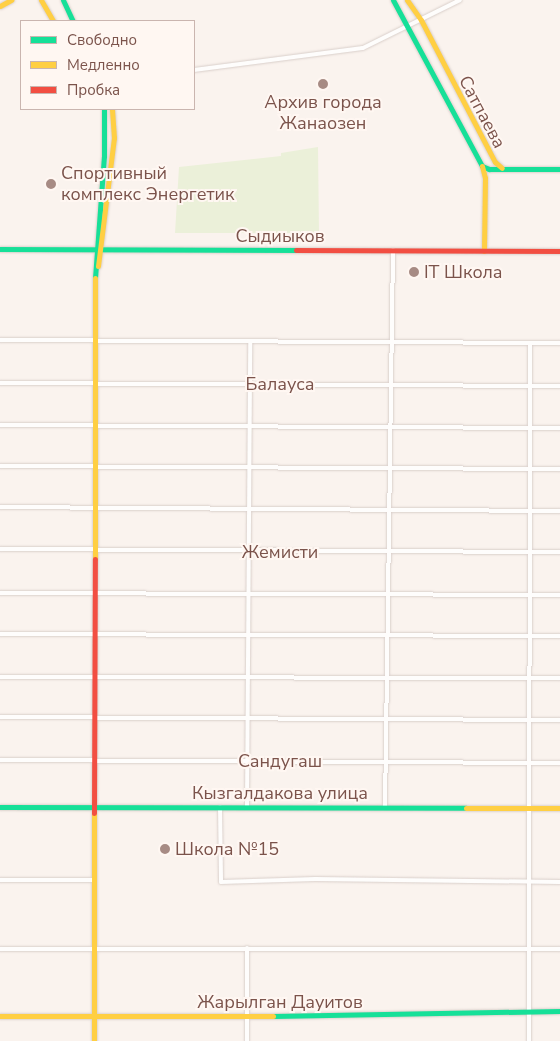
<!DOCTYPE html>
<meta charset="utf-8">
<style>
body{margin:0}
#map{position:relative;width:560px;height:1041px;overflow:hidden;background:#faf3ee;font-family:"Nunito Sans",sans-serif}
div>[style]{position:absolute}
.green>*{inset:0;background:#ebf0d9}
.roads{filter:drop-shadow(0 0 1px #d9cfca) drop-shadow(0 0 1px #d9cfca)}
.street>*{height:4px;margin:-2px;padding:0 2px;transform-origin:2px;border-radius:2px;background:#fefdfc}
.fast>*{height:5px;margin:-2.5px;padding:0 2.5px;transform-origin:2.5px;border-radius:2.5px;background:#16e098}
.slow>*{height:5px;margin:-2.5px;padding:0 2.5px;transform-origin:2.5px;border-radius:2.5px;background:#ffcf43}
.jam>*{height:5px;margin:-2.5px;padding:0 2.5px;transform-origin:2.5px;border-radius:2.5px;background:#f24e42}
.dots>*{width:14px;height:14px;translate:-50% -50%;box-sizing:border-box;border:2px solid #fff7f2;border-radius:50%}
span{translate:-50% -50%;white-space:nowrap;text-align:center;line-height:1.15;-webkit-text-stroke:4px #fff7f2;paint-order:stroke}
.poi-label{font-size:18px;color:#7b534b}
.left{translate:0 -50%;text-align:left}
.street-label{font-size:18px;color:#7b534b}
.legend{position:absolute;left:20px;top:20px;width:175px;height:90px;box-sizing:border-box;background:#fff7f2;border:1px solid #cab5af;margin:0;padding:6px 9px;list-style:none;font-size:15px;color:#7b534b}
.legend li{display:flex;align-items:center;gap:10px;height:25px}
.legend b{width:25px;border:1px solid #cab5af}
</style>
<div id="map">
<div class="green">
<i style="clip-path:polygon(318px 147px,319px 233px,175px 233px,179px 167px,281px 156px,281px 153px)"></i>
</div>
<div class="roads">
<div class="street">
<i style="left:194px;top:70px;width:170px;rotate:-7.4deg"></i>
<i style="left:363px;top:48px;width:108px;rotate:-26.3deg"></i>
<i style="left:0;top:340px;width:560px;rotate:0.31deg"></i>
<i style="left:0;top:383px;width:560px;rotate:0.31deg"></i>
<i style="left:0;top:425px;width:560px;rotate:0.31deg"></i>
<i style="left:0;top:466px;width:560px;rotate:0.31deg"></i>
<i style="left:0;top:507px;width:560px;rotate:0.41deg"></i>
<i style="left:0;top:549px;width:560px;rotate:0.31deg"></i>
<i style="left:0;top:593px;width:560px;rotate:0.2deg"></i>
<i style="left:0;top:634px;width:560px;rotate:0.2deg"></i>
<i style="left:0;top:677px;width:560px;rotate:0.1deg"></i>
<i style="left:0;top:717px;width:560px;rotate:0.31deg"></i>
<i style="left:0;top:760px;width:560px;rotate:0.31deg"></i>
<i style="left:247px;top:806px;width:465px;rotate:-89.6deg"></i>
<i style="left:220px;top:807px;width:75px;rotate:89.2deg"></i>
<i style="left:221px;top:882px;width:94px;rotate:-1.8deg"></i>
<i style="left:315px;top:879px;width:245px;rotate:0.7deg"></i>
<i style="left:385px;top:808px;width:558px;rotate:-89.18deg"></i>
<i style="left:0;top:880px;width:95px"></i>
<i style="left:0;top:949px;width:560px"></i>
<i style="left:247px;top:1041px;width:93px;rotate:-90deg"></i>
<i style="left:529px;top:1041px;width:698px;rotate:-89.92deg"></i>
</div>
<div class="fast">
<i style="left:63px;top:0;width:23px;rotate:65deg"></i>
<i style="left:393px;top:0;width:188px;rotate:61.8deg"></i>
<i style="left:482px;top:166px;width:8px;rotate:23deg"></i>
<i style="left:489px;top:169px;width:71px"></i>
<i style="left:0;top:249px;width:296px;rotate:0.2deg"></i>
<i style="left:95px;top:278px;width:122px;rotate:-85.8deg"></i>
<i style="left:104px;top:156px;width:47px;rotate:-90deg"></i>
<i style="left:0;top:807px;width:466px;rotate:0.1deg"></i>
<i style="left:273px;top:1016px;width:287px;rotate:-1deg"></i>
</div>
<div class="slow">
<i style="left:41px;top:0;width:24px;rotate:60deg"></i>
<i style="left:407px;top:0;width:24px;rotate:55deg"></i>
<i style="left:421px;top:20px;width:160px;rotate:62.5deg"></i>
<i style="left:495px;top:162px;width:9px;rotate:41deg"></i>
<i style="left:0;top:6px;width:13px;rotate:-29deg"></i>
<i style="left:482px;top:166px;width:12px;rotate:76deg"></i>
<i style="left:485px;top:178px;width:73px;rotate:90.8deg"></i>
<i style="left:98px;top:266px;width:129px;rotate:-82.9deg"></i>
<i style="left:114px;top:138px;width:29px;rotate:-94deg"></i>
<i style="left:95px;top:559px;width:281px;rotate:-90deg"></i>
<i style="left:466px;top:808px;width:94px"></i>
<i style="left:0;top:1016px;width:273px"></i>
<i style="left:94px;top:1041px;width:228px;rotate:-90deg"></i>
</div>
<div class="jam">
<i style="left:296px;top:250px;width:264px;rotate:0.2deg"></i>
<i style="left:94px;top:813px;width:254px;rotate:-89.8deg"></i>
</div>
</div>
<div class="dots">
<i style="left:323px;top:84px;background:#a78b84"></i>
<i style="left:51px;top:184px;background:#a78b84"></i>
<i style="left:414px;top:272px;background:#a78b84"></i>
<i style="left:165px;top:849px;background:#a78b84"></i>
</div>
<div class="poi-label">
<span style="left:323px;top:113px">Архив города<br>Жанаозен</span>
<span class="left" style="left:61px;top:184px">Спортивный<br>комплекс Энергетик</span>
<span class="left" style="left:424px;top:272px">IT Школа</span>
<span class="left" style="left:175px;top:849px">Школа №15</span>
</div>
<div class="street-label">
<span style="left:482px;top:112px;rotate:62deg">Сатпаева</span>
<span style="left:280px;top:236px">Сыдиыков</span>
<span style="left:280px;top:384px">Балауса</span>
<span style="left:280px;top:552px">Жемисти</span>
<span style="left:280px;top:761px">Сандугаш</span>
<span style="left:280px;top:793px">Кызгалдакова улица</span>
<span style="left:280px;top:1002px">Жарылган Дауитов</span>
</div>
<ul class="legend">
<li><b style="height:6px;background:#16e098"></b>Свободно</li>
<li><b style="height:6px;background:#ffcf43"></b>Медленно</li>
<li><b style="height:6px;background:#f24e42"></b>Пробка</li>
</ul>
</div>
